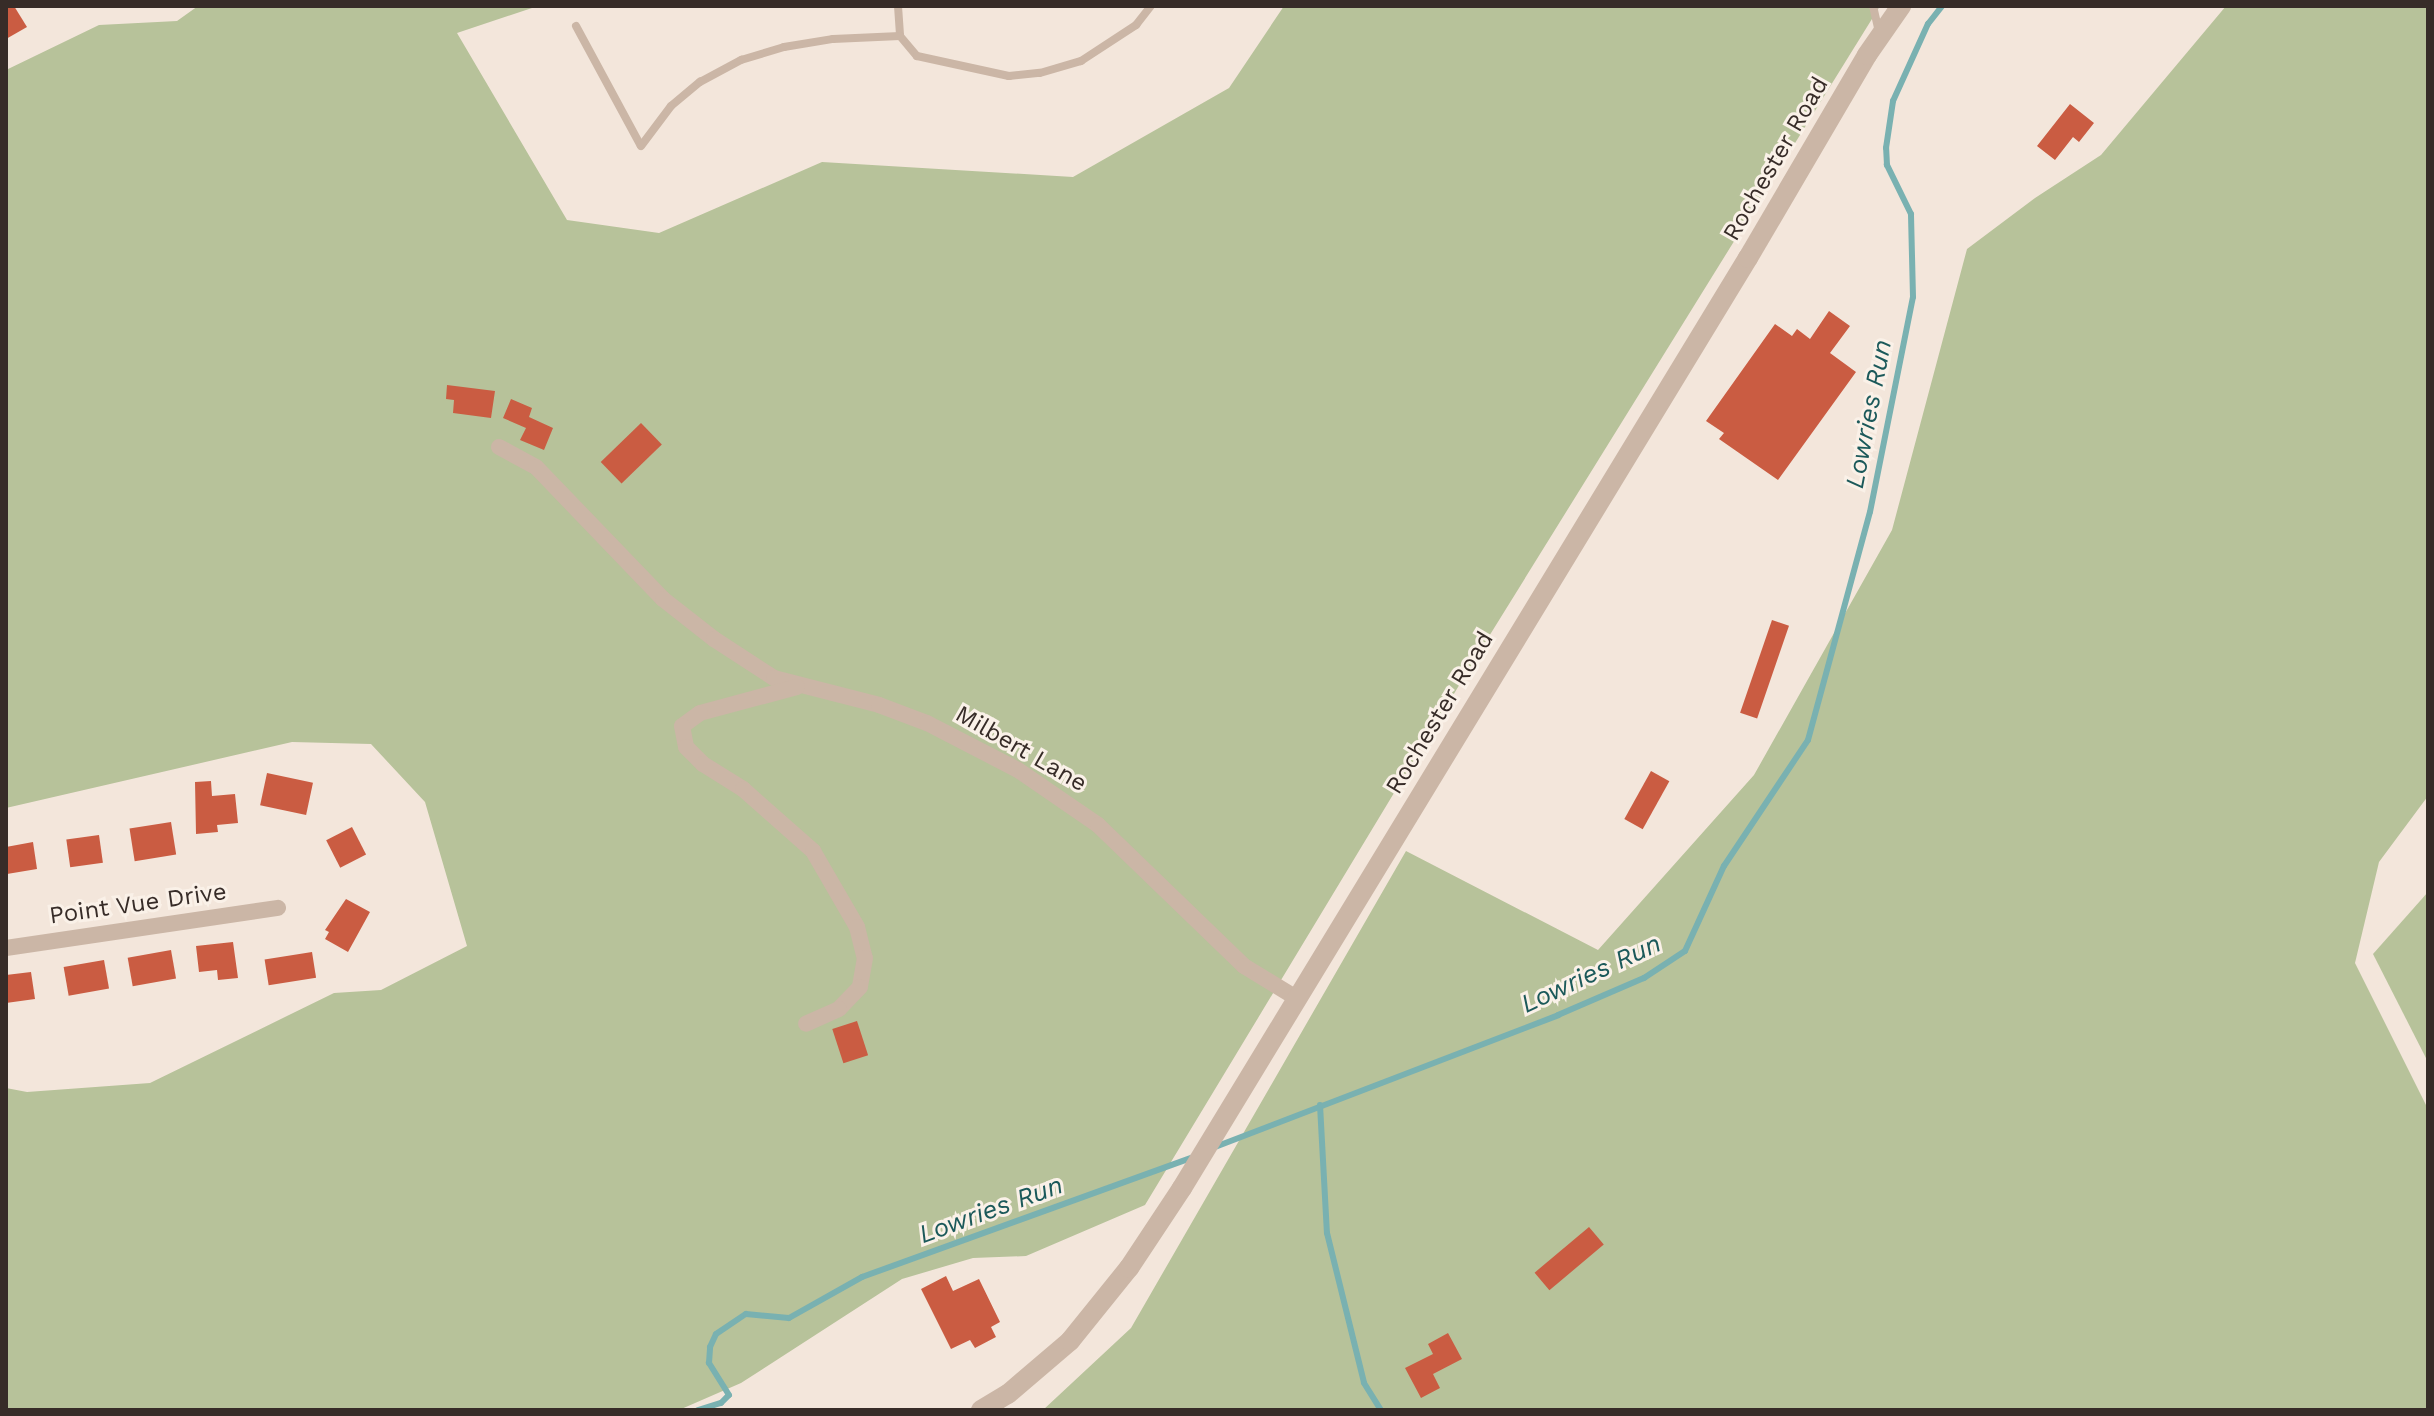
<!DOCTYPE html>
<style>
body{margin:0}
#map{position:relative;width:2434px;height:1416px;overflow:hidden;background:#f3e6db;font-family:"Work Sans",sans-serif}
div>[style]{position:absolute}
.green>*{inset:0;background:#b7c29a}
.stream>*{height:6px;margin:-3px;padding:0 3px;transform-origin:3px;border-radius:3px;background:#79b1b1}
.building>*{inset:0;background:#ca5c42;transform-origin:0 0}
.service>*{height:8px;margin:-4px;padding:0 4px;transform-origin:4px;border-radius:4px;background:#cbb6a6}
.minor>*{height:16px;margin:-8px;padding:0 8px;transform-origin:8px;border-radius:8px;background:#cbb6a6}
.tertiary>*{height:20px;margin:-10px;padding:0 10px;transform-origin:10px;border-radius:10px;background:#cbb6a6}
span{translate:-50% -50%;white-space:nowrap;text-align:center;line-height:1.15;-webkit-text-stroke:6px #faf1e8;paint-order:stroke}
.street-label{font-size:24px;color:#372c28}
.water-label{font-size:26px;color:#1b595a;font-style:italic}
.frame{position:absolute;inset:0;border:8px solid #372c28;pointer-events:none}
</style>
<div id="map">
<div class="green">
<i style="clip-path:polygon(198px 6px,538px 6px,457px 33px,567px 220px,659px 233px,822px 162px,1073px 177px,1229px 88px,1284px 6px,1880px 6px,1478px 654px,1145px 1205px,1026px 1256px,973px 1258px,902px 1279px,741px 1383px,679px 1410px,6px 1410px,6px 1088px,27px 1092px,150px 1083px,334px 993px,381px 990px,467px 946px,425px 802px,371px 744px,292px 742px,6px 808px,6px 70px,99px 25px,177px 21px)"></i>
<i style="clip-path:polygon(2226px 6px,2428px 6px,2428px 796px,2379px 862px,2355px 963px,2428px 1109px,2428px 1410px,1043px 1410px,1131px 1328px,1406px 851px,1598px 950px,1754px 775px,1892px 530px,1967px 249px,2035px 198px,2101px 155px)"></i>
<i style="clip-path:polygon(2428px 892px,2428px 1062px,2373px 954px)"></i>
</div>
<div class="stream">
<i style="left:1320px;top:1105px;width:128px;rotate:86.9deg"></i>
<i style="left:1327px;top:1233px;width:154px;rotate:76.1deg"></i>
<i style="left:1364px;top:1383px;width:32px;rotate:58deg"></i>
<i style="left:1215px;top:1147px;width:368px;rotate:-21deg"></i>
<i style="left:1558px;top:1015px;width:94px;rotate:-23.3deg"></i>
<i style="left:1644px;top:978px;width:49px;rotate:-33.4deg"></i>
<i style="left:1685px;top:951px;width:94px;rotate:-65.4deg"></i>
<i style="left:1724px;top:866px;width:151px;rotate:-56.3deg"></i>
<i style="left:1808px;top:740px;width:236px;rotate:-74.8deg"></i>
<i style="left:1870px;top:512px;width:219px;rotate:-78.7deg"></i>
<i style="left:1913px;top:297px;width:83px;rotate:-91.4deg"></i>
<i style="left:1911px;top:214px;width:55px;rotate:-116.1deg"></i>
<i style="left:1887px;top:165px;width:17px;rotate:-93deg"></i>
<i style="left:1886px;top:148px;width:48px;rotate:-81.5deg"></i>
<i style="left:1893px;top:101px;width:85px;rotate:-65.6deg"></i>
<i style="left:1928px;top:24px;width:23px;rotate:-52deg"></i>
<i style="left:698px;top:1410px;width:24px;rotate:-17deg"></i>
<i style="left:721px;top:1403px;width:11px;rotate:-45deg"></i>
<i style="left:729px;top:1395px;width:38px;rotate:-122deg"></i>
<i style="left:709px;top:1363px;width:16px;rotate:-86deg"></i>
<i style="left:710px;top:1347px;width:14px;rotate:-65deg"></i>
<i style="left:716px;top:1334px;width:36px;rotate:-34deg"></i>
<i style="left:746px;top:1314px;width:43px;rotate:5.3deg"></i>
<i style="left:789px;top:1318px;width:84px;rotate:-29.3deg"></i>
<i style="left:862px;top:1277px;width:353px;rotate:-19.9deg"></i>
</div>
<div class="building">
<i style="clip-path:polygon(6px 6px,14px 6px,27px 27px,6px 39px)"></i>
<i style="clip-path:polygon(2070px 104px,2094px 123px,2079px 142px,2073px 137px,2055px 160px,2037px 146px)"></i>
<i style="clip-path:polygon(1829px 311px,1850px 326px,1830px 353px,1856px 372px,1778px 480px,1719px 439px,1724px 433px,1706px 421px,1775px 324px,1792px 336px,1797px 329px,1810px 339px)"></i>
<i style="clip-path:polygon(447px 385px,495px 391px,491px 418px,453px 413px,454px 400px,446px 399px)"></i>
<i style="clip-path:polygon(511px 399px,532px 408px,529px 417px,553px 428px,544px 450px,520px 440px,526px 428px,503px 418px)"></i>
<i style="left:641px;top:423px;width:30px;height:56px;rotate:46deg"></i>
<i style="left:1772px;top:620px;width:18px;height:98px;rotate:19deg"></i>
<i style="left:1651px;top:771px;width:21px;height:55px;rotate:29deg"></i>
<i style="left:267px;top:773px;width:47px;height:33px;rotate:12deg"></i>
<i style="clip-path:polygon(211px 781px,212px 796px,235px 794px,238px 823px,217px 825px,218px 832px,196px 834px,195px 782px)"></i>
<i style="left:171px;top:822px;width:33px;height:42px;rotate:81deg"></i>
<i style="left:352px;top:827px;width:31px;height:29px;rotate:63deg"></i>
<i style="left:99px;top:835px;width:28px;height:33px;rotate:82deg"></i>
<i style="clip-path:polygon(33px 842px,37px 869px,7px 874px,6px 847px)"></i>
<i style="clip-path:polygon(346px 899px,370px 912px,348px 952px,325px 939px,329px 932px,325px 930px)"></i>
<i style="clip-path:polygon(233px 942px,238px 978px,218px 980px,217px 970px,199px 972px,196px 946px)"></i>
<i style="left:171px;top:950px;width:29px;height:44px;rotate:80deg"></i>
<i style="left:312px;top:952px;width:26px;height:48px;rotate:81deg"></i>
<i style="left:104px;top:960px;width:29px;height:41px;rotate:80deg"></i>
<i style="clip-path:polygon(31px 972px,35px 999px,6px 1003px,6px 975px)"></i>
<i style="left:857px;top:1021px;width:36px;height:26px;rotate:72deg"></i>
<i style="left:1589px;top:1227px;width:23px;height:71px;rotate:50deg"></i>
<i style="clip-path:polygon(946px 1276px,953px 1291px,979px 1279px,1000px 1322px,991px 1327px,996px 1337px,975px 1348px,970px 1340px,951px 1349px,921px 1289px)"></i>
<i style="clip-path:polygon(1448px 1333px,1462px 1359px,1433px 1374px,1440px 1388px,1421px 1398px,1405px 1368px,1433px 1354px,1428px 1344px)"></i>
</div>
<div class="service">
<i style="left:898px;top:6px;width:30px;rotate:86deg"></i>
<i style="left:900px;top:36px;width:26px;rotate:50deg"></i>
<i style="left:917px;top:56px;width:94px;rotate:12.3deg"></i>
<i style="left:1009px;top:76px;width:31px;rotate:-6deg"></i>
<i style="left:1040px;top:73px;width:43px;rotate:-16.3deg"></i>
<i style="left:1081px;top:61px;width:66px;rotate:-33.2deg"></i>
<i style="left:1136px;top:25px;width:24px;rotate:-52deg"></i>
<i style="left:1873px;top:6px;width:27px;rotate:77deg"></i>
<i style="left:576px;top:26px;width:136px;rotate:61.6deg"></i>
<i style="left:641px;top:146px;width:50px;rotate:-53.1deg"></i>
<i style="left:671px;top:106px;width:38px;rotate:-40deg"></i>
<i style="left:700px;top:82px;width:47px;rotate:-28.2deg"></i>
<i style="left:741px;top:60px;width:45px;rotate:-16.8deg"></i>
<i style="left:784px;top:47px;width:50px;rotate:-9.3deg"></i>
<i style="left:833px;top:39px;width:67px;rotate:-2.6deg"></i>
</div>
<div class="minor">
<i style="left:499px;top:447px;width:42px;rotate:28.4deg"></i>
<i style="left:536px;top:467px;width:183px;rotate:46.1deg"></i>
<i style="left:663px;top:599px;width:65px;rotate:38.1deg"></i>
<i style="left:714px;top:639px;width:72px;rotate:33deg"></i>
<i style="left:774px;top:678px;width:108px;rotate:14.4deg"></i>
<i style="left:879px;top:705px;width:51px;rotate:20.6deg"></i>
<i style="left:927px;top:723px;width:102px;rotate:27.3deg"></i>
<i style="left:1018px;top:770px;width:97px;rotate:34.5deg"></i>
<i style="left:1098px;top:825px;width:203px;rotate:44deg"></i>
<i style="left:1244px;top:966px;width:63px;rotate:31.4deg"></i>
<i style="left:797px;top:687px;width:100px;rotate:165deg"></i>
<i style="left:700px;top:713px;width:22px;rotate:144deg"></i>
<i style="left:682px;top:726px;width:21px;rotate:79deg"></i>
<i style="left:686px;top:747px;width:24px;rotate:45deg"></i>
<i style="left:703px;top:764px;width:47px;rotate:32deg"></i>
<i style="left:743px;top:789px;width:94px;rotate:41.5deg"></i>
<i style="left:813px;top:851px;width:88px;rotate:59.9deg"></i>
<i style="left:857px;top:927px;width:32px;rotate:76deg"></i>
<i style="left:865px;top:958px;width:29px;rotate:100deg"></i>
<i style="left:860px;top:987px;width:30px;rotate:134deg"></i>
<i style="left:839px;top:1009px;width:36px;rotate:156deg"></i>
<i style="left:6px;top:948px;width:275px;rotate:-8.4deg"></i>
</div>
<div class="tertiary">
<i style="left:981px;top:1410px;width:31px;rotate:-31deg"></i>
<i style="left:1008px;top:1394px;width:82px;rotate:-40.5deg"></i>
<i style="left:1070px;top:1341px;width:94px;rotate:-51.1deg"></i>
<i style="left:1129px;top:1268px;width:96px;rotate:-56.5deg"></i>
<i style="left:1182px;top:1188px;width:1089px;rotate:-58.68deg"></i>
<i style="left:1748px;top:258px;width:235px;rotate:-59.6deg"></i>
<i style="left:1867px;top:55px;width:60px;rotate:-55.2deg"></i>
</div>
<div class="street-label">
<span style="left:1776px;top:159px;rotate:-60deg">Rochester Road</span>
<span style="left:1440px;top:713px;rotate:-59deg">Rochester Road</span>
<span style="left:1021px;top:749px;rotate:30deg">Milbert Lane</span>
<span style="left:138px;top:904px;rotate:-8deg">Point Vue Drive</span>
</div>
<div class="water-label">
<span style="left:1869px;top:414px;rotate:-79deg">Lowries Run</span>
<span style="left:1591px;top:974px;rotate:-25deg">Lowries Run</span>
<span style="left:991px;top:1210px;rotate:-20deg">Lowries Run</span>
</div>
<div class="frame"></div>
</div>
